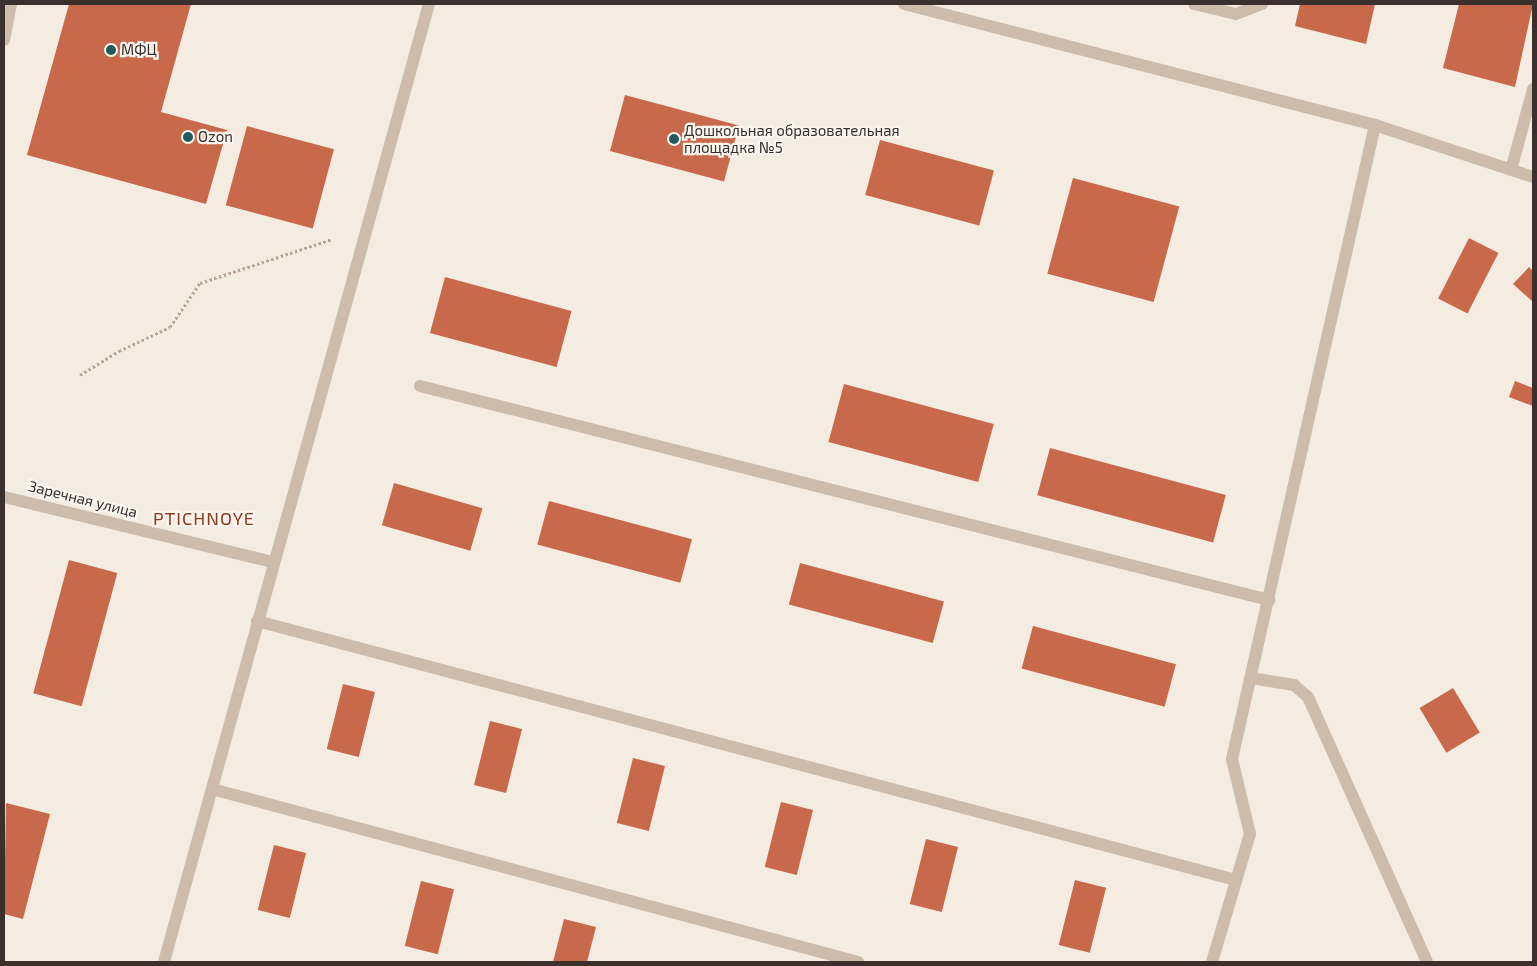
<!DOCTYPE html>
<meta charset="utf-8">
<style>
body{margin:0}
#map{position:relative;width:1537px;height:966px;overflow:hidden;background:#f4ebe1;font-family:"Exo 2",sans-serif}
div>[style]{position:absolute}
.building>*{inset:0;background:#c8694b;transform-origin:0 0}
.path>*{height:3px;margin-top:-1.5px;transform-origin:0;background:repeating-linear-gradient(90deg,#b9a596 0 2.5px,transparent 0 5px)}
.minor>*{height:12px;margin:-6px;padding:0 6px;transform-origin:6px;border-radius:6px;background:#cdbbac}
.dots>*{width:14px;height:14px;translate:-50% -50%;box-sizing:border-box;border:2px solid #fbf5ee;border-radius:50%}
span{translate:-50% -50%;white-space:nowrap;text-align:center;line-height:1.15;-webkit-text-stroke:4.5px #fbf5ee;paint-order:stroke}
.poi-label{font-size:15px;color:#3b302b}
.left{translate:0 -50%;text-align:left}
.street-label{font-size:15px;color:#3b302b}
.quarter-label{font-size:18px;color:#8c3b22;letter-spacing:1px}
.frame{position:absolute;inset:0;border:5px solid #3b302b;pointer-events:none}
</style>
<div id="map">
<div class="building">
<i style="clip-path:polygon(69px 4px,191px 4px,161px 112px,227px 130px,206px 204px,27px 155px)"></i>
<i style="clip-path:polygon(1300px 4px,1375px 4px,1366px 44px,1295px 26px)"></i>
<i style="clip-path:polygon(1459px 4px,1533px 4px,1515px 87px,1443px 68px)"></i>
<i style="left:625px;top:95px;width:118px;height:58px;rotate:15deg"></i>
<i style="left:247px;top:126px;width:90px;height:82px;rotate:15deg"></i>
<i style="left:880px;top:140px;width:118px;height:57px;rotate:15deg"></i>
<i style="left:1073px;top:178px;width:110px;height:99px;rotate:15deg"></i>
<i style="left:1469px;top:238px;width:33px;height:68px;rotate:27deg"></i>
<i style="clip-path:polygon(1529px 267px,1533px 271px,1532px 301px,1513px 284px)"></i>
<i style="left:445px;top:277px;width:131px;height:58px;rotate:15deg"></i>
<i style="clip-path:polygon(1515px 381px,1533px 388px,1533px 406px,1509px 397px)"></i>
<i style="left:844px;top:384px;width:155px;height:60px;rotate:15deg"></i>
<i style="left:1050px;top:448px;width:182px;height:49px;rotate:15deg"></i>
<i style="left:394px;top:483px;width:92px;height:44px;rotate:16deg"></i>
<i style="left:549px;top:501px;width:148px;height:45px;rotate:15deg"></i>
<i style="left:69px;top:560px;width:50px;height:138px;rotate:15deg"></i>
<i style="left:800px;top:563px;width:149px;height:43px;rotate:15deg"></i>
<i style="left:1033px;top:626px;width:148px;height:44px;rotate:15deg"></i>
<i style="left:343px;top:684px;width:33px;height:67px;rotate:14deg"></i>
<i style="left:1453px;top:688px;width:52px;height:39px;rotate:59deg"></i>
<i style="left:490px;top:721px;width:33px;height:66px;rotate:14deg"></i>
<i style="left:633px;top:758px;width:33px;height:67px;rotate:14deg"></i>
<i style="left:781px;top:802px;width:33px;height:67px;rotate:14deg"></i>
<i style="clip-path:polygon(6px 803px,50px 814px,23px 919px,4px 914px)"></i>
<i style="left:926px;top:839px;width:33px;height:67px;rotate:14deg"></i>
<i style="left:274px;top:845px;width:33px;height:67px;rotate:14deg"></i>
<i style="left:1075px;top:880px;width:32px;height:67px;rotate:14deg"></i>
<i style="left:421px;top:881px;width:34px;height:67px;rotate:14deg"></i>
<i style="clip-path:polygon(564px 919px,596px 927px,587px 962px,553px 962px)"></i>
</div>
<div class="path">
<i style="left:80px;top:375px;width:46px;rotate:-31.6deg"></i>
<i style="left:119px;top:351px;width:56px;rotate:-25.2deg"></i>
<i style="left:170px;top:327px;width:53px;rotate:-55.7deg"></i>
<i style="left:200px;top:283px;width:139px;rotate:-18.4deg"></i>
</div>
<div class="minor">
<i style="left:904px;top:4px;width:486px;rotate:14.4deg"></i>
<i style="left:1375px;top:125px;width:166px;rotate:18.2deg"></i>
<i style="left:1194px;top:4px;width:43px;rotate:13.4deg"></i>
<i style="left:1236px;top:14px;width:28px;rotate:-21deg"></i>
<i style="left:4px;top:40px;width:37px;rotate:-79deg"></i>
<i style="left:1511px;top:170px;width:84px;rotate:-74.8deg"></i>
<i style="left:420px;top:386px;width:876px;rotate:14.15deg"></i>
<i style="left:4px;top:497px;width:276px;rotate:13.6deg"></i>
<i style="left:257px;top:621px;width:1013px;rotate:14.82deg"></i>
<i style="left:1251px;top:678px;width:44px;rotate:9.2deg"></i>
<i style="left:1294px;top:685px;width:18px;rotate:41deg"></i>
<i style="left:1308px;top:697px;width:290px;rotate:65.8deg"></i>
<i style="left:212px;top:789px;width:669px;rotate:14.99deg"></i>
<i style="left:164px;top:962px;width:994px;rotate:-74.54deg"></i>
<i style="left:1212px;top:962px;width:134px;rotate:-73.5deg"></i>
<i style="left:1250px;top:834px;width:77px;rotate:-103.5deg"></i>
<i style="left:1232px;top:759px;width:650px;rotate:-77.29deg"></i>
</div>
<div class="dots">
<i style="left:111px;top:50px;background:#1f5a5e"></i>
<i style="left:188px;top:137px;background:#1f5a5e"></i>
<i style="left:674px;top:139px;background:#1f5a5e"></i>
</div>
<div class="poi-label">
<span class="left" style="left:121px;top:50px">МФЦ</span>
<span class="left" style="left:684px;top:139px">Дошкольная образовательная<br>площадка №5</span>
<span class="left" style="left:198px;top:137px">Ozon</span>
</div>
<div class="street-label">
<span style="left:83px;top:499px;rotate:14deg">Заречная улица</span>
</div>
<div class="quarter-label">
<span style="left:204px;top:518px">PTICHNOYE</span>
</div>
<div class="frame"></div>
</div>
